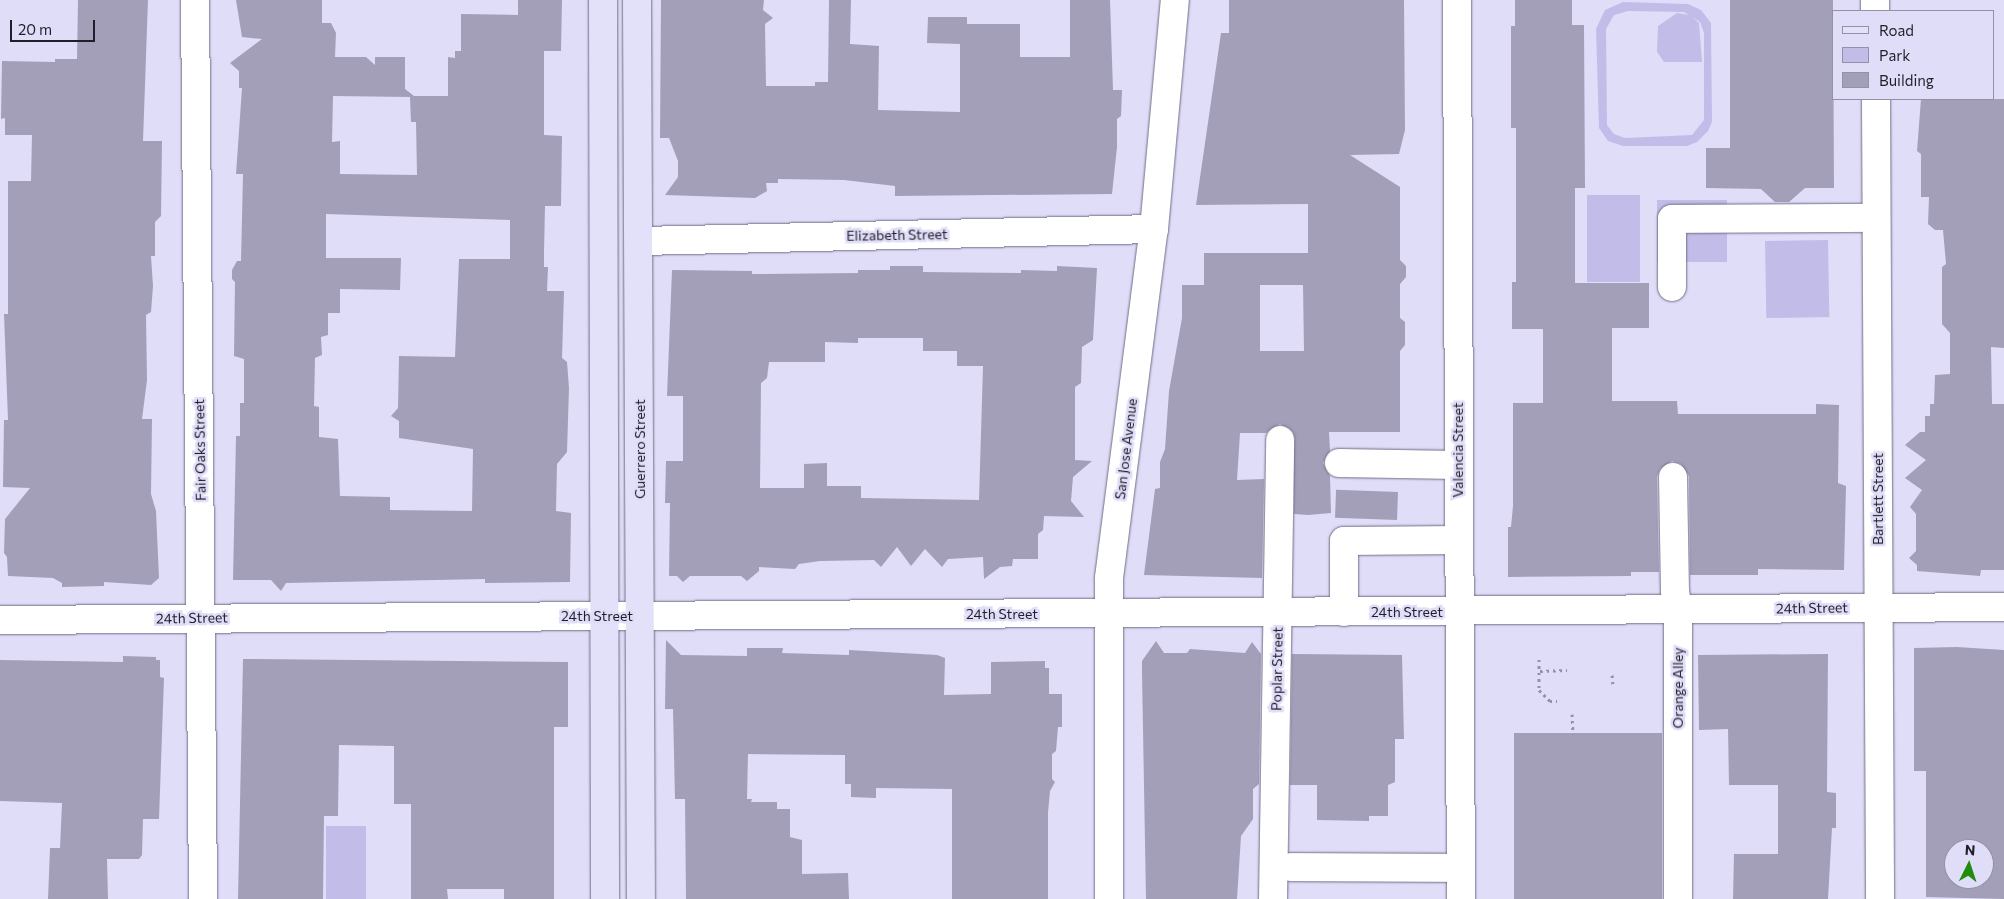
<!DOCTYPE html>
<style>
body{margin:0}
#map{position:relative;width:2004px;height:899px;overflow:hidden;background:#e0ddf8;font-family:Commissioner,sans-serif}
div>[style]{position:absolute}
.green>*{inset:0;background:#c2bce9;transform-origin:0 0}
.building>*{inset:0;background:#a39fb9;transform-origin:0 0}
.path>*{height:3px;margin-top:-1.5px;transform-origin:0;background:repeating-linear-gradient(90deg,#9492a6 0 2.5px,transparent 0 6.5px)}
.roads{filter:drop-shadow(0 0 1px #706d85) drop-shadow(0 0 1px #706d85)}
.minor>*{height:28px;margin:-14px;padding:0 14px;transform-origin:14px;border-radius:14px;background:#fff}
.major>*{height:28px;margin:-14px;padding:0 14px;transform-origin:14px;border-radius:14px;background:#e3e0f9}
span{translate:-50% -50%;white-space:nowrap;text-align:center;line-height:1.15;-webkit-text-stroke:5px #e0ddf8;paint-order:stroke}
.street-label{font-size:14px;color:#201f29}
.legend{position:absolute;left:1832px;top:10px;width:162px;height:90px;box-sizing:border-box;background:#e0ddf8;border:1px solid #9391a5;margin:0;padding:6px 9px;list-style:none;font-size:15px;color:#201f29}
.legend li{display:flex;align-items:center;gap:10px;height:25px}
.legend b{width:25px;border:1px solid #9391a5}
.north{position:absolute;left:1944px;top:839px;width:50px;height:50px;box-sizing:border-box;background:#e0ddf8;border:1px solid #9391a5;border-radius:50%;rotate:4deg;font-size:14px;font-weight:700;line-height:20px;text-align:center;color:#201f29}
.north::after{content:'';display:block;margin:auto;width:18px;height:22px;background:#218d0e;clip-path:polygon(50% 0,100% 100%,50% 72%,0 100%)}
.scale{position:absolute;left:10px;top:20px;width:85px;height:22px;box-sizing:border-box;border:2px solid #201f29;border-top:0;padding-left:6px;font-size:15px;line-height:18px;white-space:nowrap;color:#201f29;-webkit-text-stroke:4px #e0ddf8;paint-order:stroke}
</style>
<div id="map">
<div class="green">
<i style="clip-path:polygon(evenodd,1623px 2px,1688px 4px,1701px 10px,1711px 23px,1712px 122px,1708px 131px,1697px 142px,1687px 146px,1623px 146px,1608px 141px,1599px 128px,1596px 29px,1605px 10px,1623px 2px,1628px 11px,1684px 12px,1700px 22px,1704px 33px,1704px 120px,1692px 135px,1625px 138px,1614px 134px,1607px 125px,1606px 29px,1614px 15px,1628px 11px)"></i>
<i style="clip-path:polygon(1677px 13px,1690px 15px,1699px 23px,1702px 62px,1664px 62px,1657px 52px,1658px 26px)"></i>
<i style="left:1587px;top:195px;width:53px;height:87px"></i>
<i style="left:1727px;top:200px;width:62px;height:70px;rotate:90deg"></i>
<i style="left:1828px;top:240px;width:77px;height:63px;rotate:89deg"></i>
<i style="left:326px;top:826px;width:40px;height:73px"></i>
</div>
<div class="building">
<i style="clip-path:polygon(78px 0,148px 0,143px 141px,162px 141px,161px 216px,155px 222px,155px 256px,151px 256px,153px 286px,151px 312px,146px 315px,147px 380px,142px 419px,152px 419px,151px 494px,156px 511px,159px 578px,151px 585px,104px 582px,104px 586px,62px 587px,62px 583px,53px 578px,8px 576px,7px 557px,4px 553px,5px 519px,30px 488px,3px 487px,4px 420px,8px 420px,4px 314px,8px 314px,8px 181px,31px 181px,32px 135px,5px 135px,5px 118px,1px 119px,2px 61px,55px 62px,55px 59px,77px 59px)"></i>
<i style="clip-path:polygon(evenodd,236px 0,322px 0,322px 23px,331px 23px,336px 33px,335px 57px,366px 57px,375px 65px,375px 57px,405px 57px,405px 89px,414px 96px,448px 96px,448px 57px,455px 58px,455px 51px,461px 51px,461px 14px,518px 15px,518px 0,562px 0,561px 51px,544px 51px,544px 135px,562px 136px,561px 206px,545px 206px,544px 253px,544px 267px,548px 267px,547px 291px,564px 291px,562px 358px,567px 362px,569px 388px,567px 452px,557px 464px,556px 511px,571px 513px,570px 582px,485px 583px,485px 579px,286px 583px,281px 591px,271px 580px,233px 580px,236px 436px,240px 436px,240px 403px,244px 403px,244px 359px,234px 356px,235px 282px,232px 279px,232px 270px,237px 261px,241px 261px,243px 174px,236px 174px,242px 88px,239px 88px,239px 71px,230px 63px,262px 39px,242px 37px,236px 0,333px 96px,410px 97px,411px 122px,416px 122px,417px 175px,340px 174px,340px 141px,332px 142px,333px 96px,236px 0,326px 214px,510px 220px,510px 259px,459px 259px,455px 357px,399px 356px,398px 408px,391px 416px,399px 421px,399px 438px,473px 449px,472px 511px,390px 510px,390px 497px,340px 496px,338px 439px,319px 437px,319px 407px,314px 406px,315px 358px,322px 355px,321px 337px,328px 335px,328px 313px,340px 313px,340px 289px,400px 290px,401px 258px,326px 258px,326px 214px)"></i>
<i style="clip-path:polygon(661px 0,764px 0,763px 10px,773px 18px,765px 24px,766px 86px,815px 86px,815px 82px,828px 82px,829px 0,851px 0,850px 44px,879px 46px,878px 110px,960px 112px,960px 44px,927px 43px,928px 17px,967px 17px,967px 24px,1020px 24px,1020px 57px,1070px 57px,1070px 0,1110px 0,1113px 90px,1122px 90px,1121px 116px,1117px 119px,1117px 147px,1112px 194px,895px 196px,895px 186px,844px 180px,778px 179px,778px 183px,766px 183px,767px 191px,755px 198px,665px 195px,678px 177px,678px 161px,669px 138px,660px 138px)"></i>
<i style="clip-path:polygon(evenodd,1229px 0,1404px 0,1405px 130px,1399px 154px,1350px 155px,1400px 187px,1400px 260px,1406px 266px,1406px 277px,1400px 284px,1400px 318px,1405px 322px,1405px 345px,1400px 351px,1400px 432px,1329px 432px,1330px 451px,1323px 463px,1330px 476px,1331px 513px,1308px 515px,1294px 514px,1293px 432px,1280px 424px,1266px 433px,1240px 433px,1237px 480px,1264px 479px,1262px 578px,1144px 575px,1155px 489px,1160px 488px,1160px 462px,1165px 449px,1169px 391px,1182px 318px,1182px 285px,1204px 285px,1204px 253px,1308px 253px,1308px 204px,1196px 205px,1221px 33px,1229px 33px,1229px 0,1260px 285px,1303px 285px,1304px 351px,1260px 351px,1260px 285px)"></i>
<i style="clip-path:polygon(1515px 0,1572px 0,1572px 25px,1584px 25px,1585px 188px,1575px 188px,1575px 283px,1649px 283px,1649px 328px,1612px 328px,1612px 401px,1677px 401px,1678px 414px,1816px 414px,1816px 404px,1839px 405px,1838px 483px,1846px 486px,1844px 570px,1758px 569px,1758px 575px,1690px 575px,1689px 476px,1681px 464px,1672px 461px,1660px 469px,1657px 477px,1659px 572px,1631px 572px,1631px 576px,1508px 577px,1508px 527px,1511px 527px,1513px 506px,1513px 403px,1543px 403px,1543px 329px,1512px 329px,1512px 282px,1516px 282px,1516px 128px,1511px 128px,1511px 26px,1515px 26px)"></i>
<i style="clip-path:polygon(1730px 0,1833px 0,1834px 188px,1805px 188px,1789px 202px,1775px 202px,1761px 189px,1706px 188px,1706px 148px,1730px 148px)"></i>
<i style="clip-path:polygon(1921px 99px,2004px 99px,2004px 348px,1991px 347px,1992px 404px,2004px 404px,2004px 570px,1981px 570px,1980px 576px,1917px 571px,1917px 565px,1909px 558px,1916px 551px,1916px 514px,1910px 507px,1922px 490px,1905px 478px,1926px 460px,1905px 445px,1920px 432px,1925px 432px,1925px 416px,1930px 416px,1930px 404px,1934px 404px,1935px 375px,1950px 374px,1950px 333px,1942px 324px,1942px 267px,1946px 264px,1943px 230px,1935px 230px,1928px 224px,1929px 197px,1921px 197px,1921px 154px,1917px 151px)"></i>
<i style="clip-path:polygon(evenodd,890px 266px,923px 266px,923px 272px,1021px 273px,1021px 270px,1057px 271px,1057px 266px,1097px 268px,1093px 340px,1082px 347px,1081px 383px,1075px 387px,1075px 460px,1092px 461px,1073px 477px,1071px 501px,1084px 517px,1044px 516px,1043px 530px,1038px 534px,1038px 559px,1013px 559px,1012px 566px,1000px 567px,984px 579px,983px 557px,948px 559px,942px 567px,925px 549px,911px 566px,897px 547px,881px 567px,874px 560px,820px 561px,799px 564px,795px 569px,759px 567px,759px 571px,747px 581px,741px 576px,690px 576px,683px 582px,677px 576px,669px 576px,670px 503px,665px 503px,666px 461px,683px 461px,683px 396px,667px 396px,672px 270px,752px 271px,752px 274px,858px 273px,858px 270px,890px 270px,890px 266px,858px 338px,923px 338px,923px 351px,957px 351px,957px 366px,983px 366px,979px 500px,861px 498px,861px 486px,827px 486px,827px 463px,804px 464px,804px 488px,760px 488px,761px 383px,767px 378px,769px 362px,825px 362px,825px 342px,858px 343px,858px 338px)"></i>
<i style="left:1398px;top:492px;width:28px;height:62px;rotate:92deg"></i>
<i style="clip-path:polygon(666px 640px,681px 655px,747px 656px,747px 648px,783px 648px,782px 653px,849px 655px,849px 650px,937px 655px,945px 658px,944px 695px,991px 694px,991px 662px,1045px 661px,1045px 668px,1049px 668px,1049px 694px,1062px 694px,1062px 727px,1058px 727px,1056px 751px,1052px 754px,1052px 779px,1055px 782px,1050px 791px,1048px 813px,1048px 899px,952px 899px,952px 789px,876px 788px,876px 798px,851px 797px,851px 784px,845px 784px,845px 755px,748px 754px,747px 799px,752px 799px,751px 802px,777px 802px,777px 809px,790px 809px,790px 837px,802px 840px,802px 874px,848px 873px,849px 899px,686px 899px,685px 799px,675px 799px,673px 709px,665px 709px)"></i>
<i style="clip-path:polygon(1156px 641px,1164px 653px,1187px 653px,1190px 649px,1245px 653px,1252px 642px,1261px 654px,1259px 784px,1253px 789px,1253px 819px,1241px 836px,1237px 899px,1146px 899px,1142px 672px,1142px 661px)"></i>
<i style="clip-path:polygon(evenodd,1957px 647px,2004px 650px,2004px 899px,1926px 897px,1926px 771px,1914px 771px,1914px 648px,1957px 647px,1954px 849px,1984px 849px,1984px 879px,1954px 879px,1954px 849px)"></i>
<i style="clip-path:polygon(1292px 654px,1402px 655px,1404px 739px,1395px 739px,1395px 782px,1388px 785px,1388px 816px,1369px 816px,1369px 821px,1317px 820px,1317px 785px,1290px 785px)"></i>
<i style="clip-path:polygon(1828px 654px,1827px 792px,1836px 793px,1836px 828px,1832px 828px,1828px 899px,1733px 899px,1734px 854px,1778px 854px,1778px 785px,1729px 785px,1728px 729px,1699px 730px,1698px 655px)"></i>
<i style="clip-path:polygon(123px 656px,156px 657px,156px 660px,160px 660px,160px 677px,164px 678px,159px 819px,143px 819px,142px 855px,139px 859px,107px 859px,108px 899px,48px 899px,50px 848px,60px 848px,62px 803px,0 801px,0 660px,123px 662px)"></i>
<i style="clip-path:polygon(243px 659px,568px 662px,568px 727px,554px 727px,554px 899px,504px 899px,504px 889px,447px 889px,448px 899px,411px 899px,411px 804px,394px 804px,394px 746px,339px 745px,338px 816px,324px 816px,323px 899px,238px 899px)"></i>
<i style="left:1662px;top:733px;width:166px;height:148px;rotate:90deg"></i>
</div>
<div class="path">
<i style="left:1539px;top:659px;width:31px;rotate:90deg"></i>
<i style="left:1539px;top:690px;width:16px;rotate:45deg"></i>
<i style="left:1550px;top:701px;width:7px"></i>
<i style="left:1540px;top:671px;width:27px;rotate:-2deg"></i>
<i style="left:1612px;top:675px;width:10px;rotate:84deg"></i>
<i style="left:1572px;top:714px;width:20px;rotate:87deg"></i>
</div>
<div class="roads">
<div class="minor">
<i style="left:195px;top:0;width:899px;rotate:89.49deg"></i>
<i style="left:1457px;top:0;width:899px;rotate:89.75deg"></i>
<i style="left:1875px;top:0;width:11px;rotate:90deg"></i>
<i style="left:1876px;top:99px;width:800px;rotate:89.71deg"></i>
<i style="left:641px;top:241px;width:513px;rotate:-1.34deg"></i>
<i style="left:1672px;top:287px;width:68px;rotate:-90deg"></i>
<i style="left:1672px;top:219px;width:204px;rotate:-0.3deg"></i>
<i style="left:1339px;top:463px;width:119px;rotate:1deg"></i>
<i style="left:1673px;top:477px;width:114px;rotate:89deg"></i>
<i style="left:1675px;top:591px;width:19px;rotate:81deg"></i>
<i style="left:1678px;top:610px;width:289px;rotate:90deg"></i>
<i style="left:1344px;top:612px;width:71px;rotate:-90deg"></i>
<i style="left:1344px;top:541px;width:115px;rotate:-0.5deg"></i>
<i style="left:0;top:620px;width:2004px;rotate:-0.37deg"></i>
<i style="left:1291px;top:867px;width:170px;rotate:0.3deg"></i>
<i style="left:1109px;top:899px;width:321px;rotate:-90deg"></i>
<i style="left:1109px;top:578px;width:352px;rotate:-82.7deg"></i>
<i style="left:1154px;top:229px;width:230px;rotate:-84.8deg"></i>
<i style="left:1273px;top:899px;width:459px;rotate:-89.1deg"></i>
</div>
<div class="major">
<i style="left:603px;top:0;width:899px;rotate:89.87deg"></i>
<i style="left:637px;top:0;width:899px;rotate:89.75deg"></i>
</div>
</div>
<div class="street-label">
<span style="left:897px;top:235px;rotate:-1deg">Elizabeth Street</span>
<span style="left:640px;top:449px;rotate:-90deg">Guerrero Street</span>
<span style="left:1126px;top:449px;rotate:-83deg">San Jose Avenue</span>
<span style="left:200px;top:450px;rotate:-91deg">Fair Oaks Street</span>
<span style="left:1458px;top:450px;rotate:-90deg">Valencia Street</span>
<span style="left:1878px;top:499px;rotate:-90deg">Bartlett Street</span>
<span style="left:1812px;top:608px;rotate:-1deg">24th Street</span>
<span style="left:1407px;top:612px">24th Street</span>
<span style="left:1002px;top:614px">24th Street</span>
<span style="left:597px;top:616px">24th Street</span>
<span style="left:192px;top:618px;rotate:-1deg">24th Street</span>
<span style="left:1277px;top:669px;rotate:-89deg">Poplar Street</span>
<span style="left:1678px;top:688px;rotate:-90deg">Orange Alley</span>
</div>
<ul class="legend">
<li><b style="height:6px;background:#e3e0f9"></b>Road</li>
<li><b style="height:14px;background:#c2bce9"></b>Park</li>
<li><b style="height:14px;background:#a39fb9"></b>Building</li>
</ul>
<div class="north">N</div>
<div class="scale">20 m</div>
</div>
